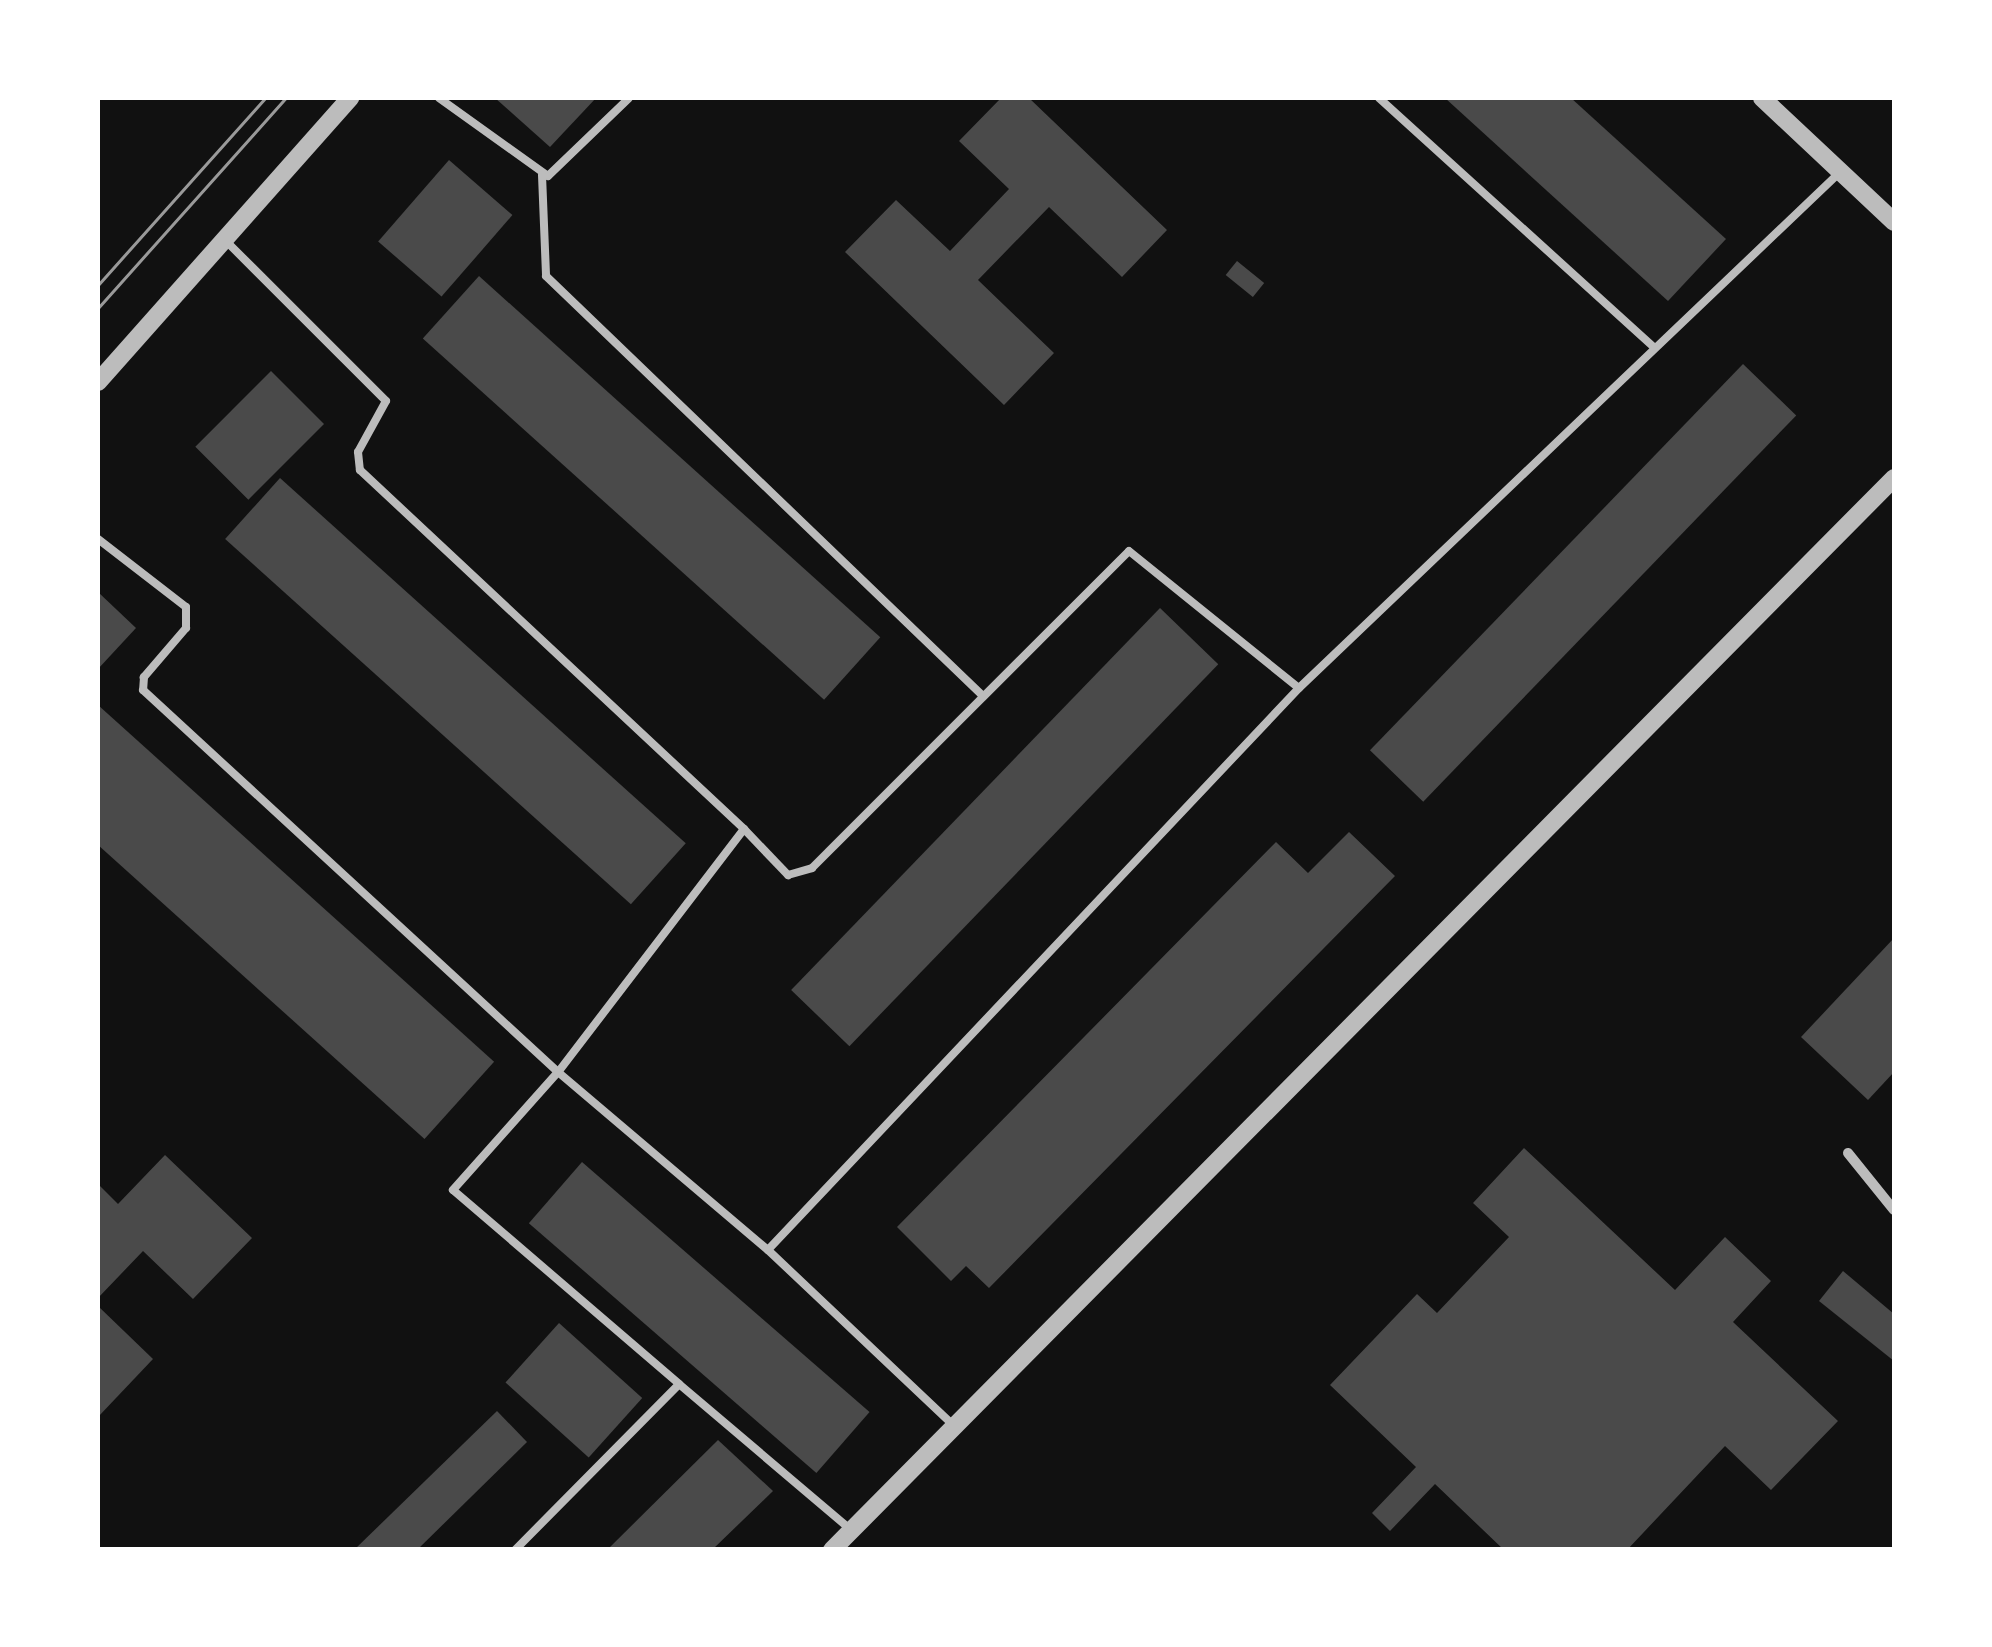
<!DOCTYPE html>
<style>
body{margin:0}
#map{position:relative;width:1992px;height:1647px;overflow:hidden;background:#111;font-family:Inter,sans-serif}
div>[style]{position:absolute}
.building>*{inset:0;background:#4a4a4a;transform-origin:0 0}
.service>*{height:8px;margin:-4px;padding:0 4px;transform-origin:4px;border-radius:4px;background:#bcbcbc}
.minor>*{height:10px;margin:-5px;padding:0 5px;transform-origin:5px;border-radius:5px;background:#bcbcbc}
.tertiary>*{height:18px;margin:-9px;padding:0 9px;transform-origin:9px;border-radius:9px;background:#bcbcbc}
.tram>*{height:2.5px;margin:-1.25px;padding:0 1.25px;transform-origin:1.25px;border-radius:1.25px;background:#9a9a9a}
span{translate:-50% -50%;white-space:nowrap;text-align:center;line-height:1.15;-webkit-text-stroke:9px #fff;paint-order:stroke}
.frame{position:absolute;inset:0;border:100px solid #fff;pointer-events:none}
</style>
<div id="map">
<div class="building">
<i style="clip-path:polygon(495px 98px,596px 98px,550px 147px)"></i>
<i style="clip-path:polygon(1001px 98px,1029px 98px,1167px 230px,1122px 277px,1049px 207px,978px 280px,1054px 353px,1004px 405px,845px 252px,896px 200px,950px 251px,1009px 189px,959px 141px)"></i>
<i style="clip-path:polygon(1445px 98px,1571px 98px,1726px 239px,1668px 301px)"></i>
<i style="left:449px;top:160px;width:84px;height:108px;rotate:41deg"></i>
<i style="left:1237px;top:261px;width:35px;height:18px;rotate:39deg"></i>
<i style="left:479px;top:276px;width:540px;height:84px;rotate:42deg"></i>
<i style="left:1743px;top:364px;width:74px;height:537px;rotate:44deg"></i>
<i style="left:271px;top:371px;width:75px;height:107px;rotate:45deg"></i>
<i style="left:280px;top:478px;width:546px;height:82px;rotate:42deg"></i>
<i style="clip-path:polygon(98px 592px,136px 628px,98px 669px)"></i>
<i style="left:1160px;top:608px;width:81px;height:531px;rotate:44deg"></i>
<i style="left:98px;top:705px;width:533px;height:104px;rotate:42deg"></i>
<i style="clip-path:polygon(1349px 832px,1395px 876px,989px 1288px,966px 1266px,951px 1281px,897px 1227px,1276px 842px,1308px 873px)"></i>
<i style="clip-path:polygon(1894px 938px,1894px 1072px,1868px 1100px,1801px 1037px)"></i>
<i style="clip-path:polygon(1524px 1148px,1675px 1290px,1725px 1237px,1771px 1281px,1733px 1322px,1838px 1421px,1771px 1490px,1725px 1446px,1627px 1550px,1504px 1550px,1435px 1484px,1390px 1531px,1372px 1513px,1416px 1467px,1330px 1385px,1417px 1294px,1437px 1313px,1509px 1237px,1473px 1203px)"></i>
<i style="clip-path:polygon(165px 1155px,252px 1238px,193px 1299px,143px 1251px,98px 1298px,98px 1184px,118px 1204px)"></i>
<i style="left:582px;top:1162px;width:381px;height:81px;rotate:41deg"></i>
<i style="clip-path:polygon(1843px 1271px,1894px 1314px,1894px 1361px,1819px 1301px)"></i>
<i style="clip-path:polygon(98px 1306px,153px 1359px,98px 1417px)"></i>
<i style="left:559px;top:1323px;width:112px;height:80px;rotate:42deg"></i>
<i style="clip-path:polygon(497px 1411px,527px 1442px,417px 1550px,354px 1550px)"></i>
<i style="clip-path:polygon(718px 1440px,773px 1491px,712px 1550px,607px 1550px)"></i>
</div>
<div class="service">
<i style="left:439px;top:98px;width:134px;rotate:35.6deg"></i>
<i style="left:548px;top:176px;width:112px;rotate:-43.9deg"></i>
<i style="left:1379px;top:98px;width:372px;rotate:42.2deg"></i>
<i style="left:542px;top:175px;width:101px;rotate:87.7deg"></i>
<i style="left:546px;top:276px;width:603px;rotate:43.86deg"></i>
<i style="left:224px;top:239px;width:229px;rotate:45deg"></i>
<i style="left:386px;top:401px;width:58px;rotate:118.8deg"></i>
<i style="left:358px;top:452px;width:18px;rotate:84deg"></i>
<i style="left:360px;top:470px;width:526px;rotate:43.07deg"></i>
<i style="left:744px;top:829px;width:306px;rotate:127.4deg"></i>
<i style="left:558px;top:1072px;width:275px;rotate:40.3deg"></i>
<i style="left:98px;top:539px;width:111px;rotate:37.7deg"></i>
<i style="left:186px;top:607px;width:21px;rotate:90deg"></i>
<i style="left:186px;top:628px;width:65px;rotate:130.6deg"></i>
<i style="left:144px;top:677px;width:13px;rotate:94deg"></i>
<i style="left:143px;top:690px;width:564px;rotate:42.63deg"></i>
<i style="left:558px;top:1072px;width:158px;rotate:131.7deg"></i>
<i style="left:453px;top:1190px;width:298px;rotate:40.6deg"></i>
<i style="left:1299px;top:688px;width:745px;rotate:-43.64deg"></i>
<i style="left:744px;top:829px;width:64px;rotate:46.3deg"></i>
<i style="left:788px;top:875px;width:25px;rotate:-16deg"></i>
<i style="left:812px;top:868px;width:448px;rotate:-45deg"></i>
<i style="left:1129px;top:551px;width:218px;rotate:38.9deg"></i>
<i style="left:1299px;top:688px;width:773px;rotate:133.38deg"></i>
<i style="left:768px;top:1250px;width:256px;rotate:43.4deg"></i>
<i style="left:515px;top:1550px;width:233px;rotate:-45.3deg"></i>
<i style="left:679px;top:1384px;width:226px;rotate:40.3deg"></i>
</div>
<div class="minor">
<i style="left:1848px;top:1153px;width:73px;rotate:51.1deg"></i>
</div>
<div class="tertiary">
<i style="left:1762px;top:98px;width:181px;rotate:43.2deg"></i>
<i style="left:98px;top:382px;width:380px;rotate:-48.4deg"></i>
<i style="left:832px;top:1550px;width:1509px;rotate:-45.27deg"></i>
</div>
<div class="tram">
<i style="left:98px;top:285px;width:251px;rotate:-48.2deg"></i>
<i style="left:98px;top:308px;width:282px;rotate:-48.2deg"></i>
</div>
<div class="frame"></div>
</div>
